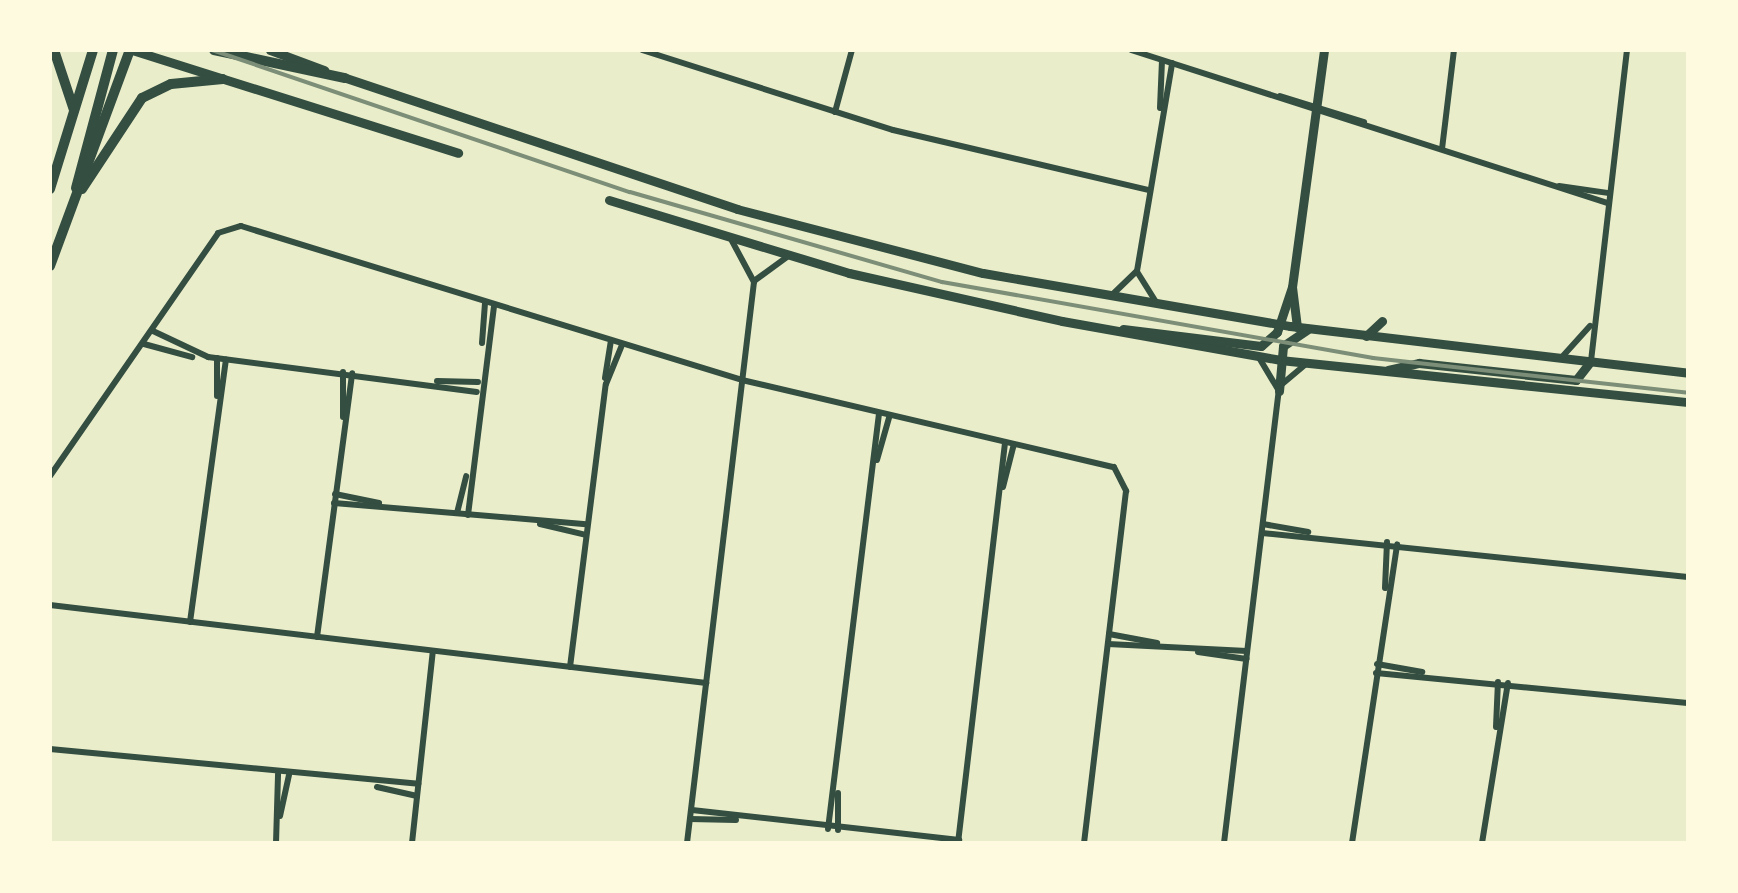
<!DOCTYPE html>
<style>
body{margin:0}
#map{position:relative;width:1738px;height:893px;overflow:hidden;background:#e9edc9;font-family:Karla,sans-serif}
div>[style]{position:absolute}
.minor>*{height:6px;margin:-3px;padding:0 3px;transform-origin:3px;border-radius:3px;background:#344e41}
.tertiary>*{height:9px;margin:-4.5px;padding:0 4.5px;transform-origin:4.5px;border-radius:4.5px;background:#344e41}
.secondary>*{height:9px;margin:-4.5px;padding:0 4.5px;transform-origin:4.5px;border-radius:4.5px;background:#344e41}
.primary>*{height:10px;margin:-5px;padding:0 5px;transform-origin:5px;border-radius:5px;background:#344e41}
.rail>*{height:4px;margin:-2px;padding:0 2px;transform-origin:2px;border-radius:2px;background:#7c8e77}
span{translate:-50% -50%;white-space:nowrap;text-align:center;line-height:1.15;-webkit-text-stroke:9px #fefae0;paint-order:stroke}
.frame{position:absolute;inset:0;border:52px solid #fefae0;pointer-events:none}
</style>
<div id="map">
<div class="minor">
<i style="left:642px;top:50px;width:263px;rotate:17.7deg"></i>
<i style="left:893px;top:130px;width:263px;rotate:13.2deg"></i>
<i style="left:1131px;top:50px;width:500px;rotate:17.8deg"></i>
<i style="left:1280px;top:96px;width:88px;rotate:17.2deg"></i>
<i style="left:1160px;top:108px;width:47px;rotate:-87.6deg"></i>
<i style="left:835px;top:112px;width:64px;rotate:-74.7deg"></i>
<i style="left:1442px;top:149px;width:100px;rotate:-83.1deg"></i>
<i style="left:1559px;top:186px;width:49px;rotate:8.1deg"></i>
<i style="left:754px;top:281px;width:41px;rotate:-36deg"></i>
<i style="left:1113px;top:294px;width:32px;rotate:-44deg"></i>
<i style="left:1156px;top:302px;width:36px;rotate:-122deg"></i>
<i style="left:1137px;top:271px;width:211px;rotate:-80.4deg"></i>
<i style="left:153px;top:331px;width:61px;rotate:25.3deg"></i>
<i style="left:208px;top:357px;width:271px;rotate:7.4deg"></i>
<i style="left:482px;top:343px;width:40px;rotate:-85.7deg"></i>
<i style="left:144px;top:344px;width:50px;rotate:15.2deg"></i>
<i style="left:1562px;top:357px;width:42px;rotate:-47.9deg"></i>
<i style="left:217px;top:358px;width:38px;rotate:90deg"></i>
<i style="left:1591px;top:361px;width:313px;rotate:-83.4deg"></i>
<i style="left:605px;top:378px;width:36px;rotate:-81deg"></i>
<i style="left:437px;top:381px;width:41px;rotate:1.4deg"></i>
<i style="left:1281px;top:385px;width:31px;rotate:-40deg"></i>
<i style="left:343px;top:417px;width:45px;rotate:-90deg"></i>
<i style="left:877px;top:460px;width:44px;rotate:-74.1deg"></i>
<i style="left:50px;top:476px;width:295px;rotate:-55.3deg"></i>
<i style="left:218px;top:233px;width:24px;rotate:-17deg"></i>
<i style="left:241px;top:226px;width:524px;rotate:17.09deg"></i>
<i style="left:742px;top:380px;width:382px;rotate:13.2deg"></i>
<i style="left:1114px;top:467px;width:27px;rotate:63deg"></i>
<i style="left:1126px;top:491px;width:354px;rotate:96.8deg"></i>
<i style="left:1003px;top:487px;width:44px;rotate:-75.7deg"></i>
<i style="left:335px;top:494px;width:45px;rotate:11.6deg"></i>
<i style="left:334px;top:503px;width:253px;rotate:4.8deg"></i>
<i style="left:457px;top:513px;width:38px;rotate:-76deg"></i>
<i style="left:468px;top:515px;width:211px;rotate:-82.9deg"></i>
<i style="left:540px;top:524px;width:47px;rotate:13.4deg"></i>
<i style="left:1263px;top:524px;width:46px;rotate:10.1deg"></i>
<i style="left:1262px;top:533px;width:428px;rotate:5.9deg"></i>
<i style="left:1385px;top:588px;width:46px;rotate:-87.5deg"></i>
<i style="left:50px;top:605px;width:661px;rotate:6.78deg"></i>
<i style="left:190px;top:622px;width:265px;rotate:-82.2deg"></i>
<i style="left:1109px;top:634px;width:49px;rotate:10.6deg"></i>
<i style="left:317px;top:637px;width:266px;rotate:-82.4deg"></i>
<i style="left:1108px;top:644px;width:139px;rotate:2.9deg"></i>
<i style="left:1198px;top:652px;width:49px;rotate:8.3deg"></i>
<i style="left:1377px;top:664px;width:46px;rotate:10.1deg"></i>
<i style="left:570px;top:667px;width:285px;rotate:-82.8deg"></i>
<i style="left:606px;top:384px;width:42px;rotate:-67.7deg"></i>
<i style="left:1376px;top:673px;width:313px;rotate:5.5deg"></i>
<i style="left:1496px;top:727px;width:45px;rotate:-87.5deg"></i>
<i style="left:50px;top:749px;width:370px;rotate:5.4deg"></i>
<i style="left:377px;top:787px;width:41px;rotate:12.7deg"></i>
<i style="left:692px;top:810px;width:269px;rotate:6.4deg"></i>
<i style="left:280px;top:816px;width:42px;rotate:-77.6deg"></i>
<i style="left:690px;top:819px;width:46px;rotate:1.2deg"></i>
<i style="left:828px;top:829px;width:417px;rotate:-83deg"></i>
<i style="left:838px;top:830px;width:37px;rotate:-90deg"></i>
<i style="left:276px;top:843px;width:69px;rotate:-88.3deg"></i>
<i style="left:412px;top:843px;width:193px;rotate:-83.8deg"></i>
<i style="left:687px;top:843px;width:565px;rotate:-83.19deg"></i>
<i style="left:754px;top:282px;width:47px;rotate:-118.2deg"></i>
<i style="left:958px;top:843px;width:403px;rotate:-83.3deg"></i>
<i style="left:1224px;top:843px;width:455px;rotate:-83.1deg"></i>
<i style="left:1279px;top:391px;width:37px;rotate:-121deg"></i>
<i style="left:1352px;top:843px;width:302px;rotate:-81.4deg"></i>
<i style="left:1482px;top:843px;width:162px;rotate:-80.8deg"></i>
</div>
<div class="tertiary">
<i style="left:1297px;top:327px;width:40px;rotate:-97.1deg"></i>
<i style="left:1292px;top:287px;width:239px;rotate:-82.3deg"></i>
</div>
<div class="secondary">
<i style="left:132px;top:50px;width:342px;rotate:17.5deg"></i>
<i style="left:270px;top:50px;width:58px;rotate:20.3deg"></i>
<i style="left:343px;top:77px;width:416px;rotate:18.5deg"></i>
<i style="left:737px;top:209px;width:254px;rotate:14.6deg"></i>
<i style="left:983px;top:273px;width:312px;rotate:9.8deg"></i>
<i style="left:1290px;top:326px;width:401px;rotate:6.7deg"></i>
<i style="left:609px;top:200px;width:251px;rotate:16.9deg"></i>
<i style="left:849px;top:273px;width:218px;rotate:12.7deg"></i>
<i style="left:1062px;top:321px;width:221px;rotate:10.1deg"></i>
<i style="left:1280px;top:360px;width:410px;rotate:5.9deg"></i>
<i style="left:1123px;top:329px;width:139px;rotate:7deg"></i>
<i style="left:1261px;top:346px;width:21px;rotate:-41deg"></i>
<i style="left:1277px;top:332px;width:47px;rotate:-71.6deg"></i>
<i style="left:1366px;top:336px;width:22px;rotate:-43deg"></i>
<i style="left:1388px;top:370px;width:32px;rotate:-13deg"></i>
<i style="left:1419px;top:363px;width:158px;rotate:6.2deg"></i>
<i style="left:1576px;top:380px;width:24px;rotate:-52deg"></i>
<i style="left:1279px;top:391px;width:45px;rotate:-84.9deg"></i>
<i style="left:1283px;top:346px;width:29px;rotate:-34deg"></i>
</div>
<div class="primary">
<i style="left:54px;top:50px;width:63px;rotate:71.6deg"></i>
<i style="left:214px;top:50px;width:134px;rotate:12.1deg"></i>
<i style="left:76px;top:188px;width:143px;rotate:-75deg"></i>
<i style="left:50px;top:189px;width:145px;rotate:-72.8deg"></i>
<i style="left:82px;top:189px;width:109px;rotate:-56.6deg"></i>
<i style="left:142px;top:98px;width:32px;rotate:-26deg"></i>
<i style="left:171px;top:84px;width:52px;rotate:-5.5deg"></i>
<i style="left:50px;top:266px;width:230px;rotate:-69.7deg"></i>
</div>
<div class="rail">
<i style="left:212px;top:50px;width:441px;rotate:18.8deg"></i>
<i style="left:630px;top:192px;width:325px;rotate:16.1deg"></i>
<i style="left:942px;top:282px;width:438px;rotate:10deg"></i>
<i style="left:1373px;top:358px;width:317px;rotate:6.3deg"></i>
</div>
<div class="frame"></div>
</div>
